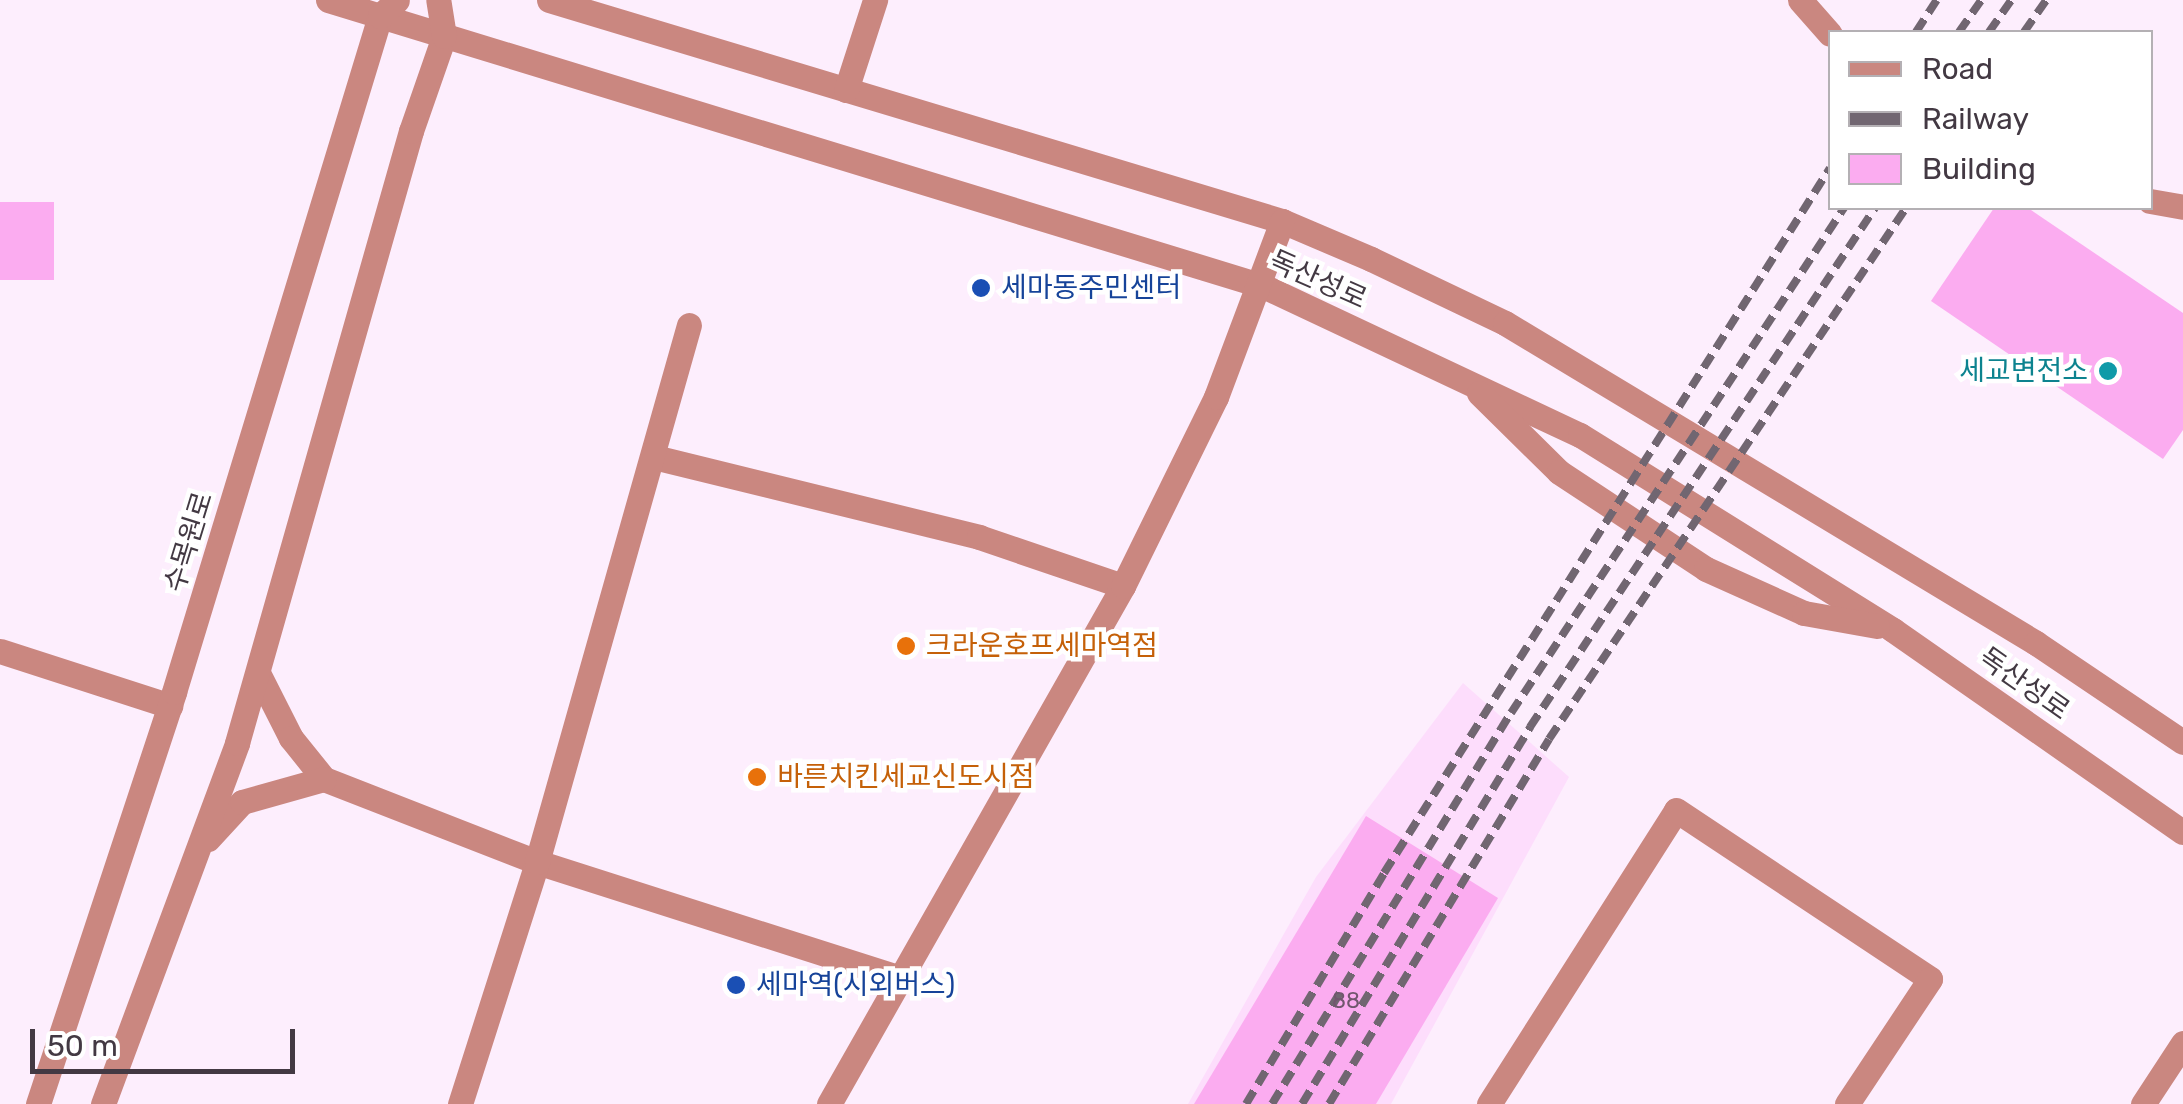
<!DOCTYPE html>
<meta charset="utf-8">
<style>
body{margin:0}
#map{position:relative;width:2183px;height:1104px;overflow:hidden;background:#fdeefd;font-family:Rubik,"Noto Sans KR",sans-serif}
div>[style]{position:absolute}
.built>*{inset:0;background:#fdddfc}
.building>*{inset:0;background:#fbacf0;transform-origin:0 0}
.minor>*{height:25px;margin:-12.5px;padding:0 12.5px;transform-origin:12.5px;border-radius:12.5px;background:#ca8780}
.rail>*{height:8px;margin-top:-4px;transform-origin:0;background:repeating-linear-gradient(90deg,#716671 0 15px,transparent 0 23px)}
.dots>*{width:28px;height:28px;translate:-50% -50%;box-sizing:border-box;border:5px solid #fff;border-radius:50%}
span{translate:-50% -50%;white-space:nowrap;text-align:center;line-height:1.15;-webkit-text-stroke:9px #fff;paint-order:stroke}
.number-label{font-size:22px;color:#71566e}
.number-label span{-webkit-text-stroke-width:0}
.street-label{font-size:28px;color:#433943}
.transit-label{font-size:28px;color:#164399}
.left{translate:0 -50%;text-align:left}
.culture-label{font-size:28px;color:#0d838f}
.right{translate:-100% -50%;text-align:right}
.food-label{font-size:28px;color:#c56008}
.legend{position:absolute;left:1828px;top:30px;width:325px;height:180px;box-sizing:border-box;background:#fff;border:2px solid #b4b0b4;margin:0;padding:12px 18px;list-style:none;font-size:30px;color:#433943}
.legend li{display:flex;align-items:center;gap:20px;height:50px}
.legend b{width:50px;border:2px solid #b4b0b4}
.scale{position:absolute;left:30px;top:1029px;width:265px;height:45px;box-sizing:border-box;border:5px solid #433943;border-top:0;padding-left:12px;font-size:30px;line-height:35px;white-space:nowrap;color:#433943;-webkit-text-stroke:8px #fff;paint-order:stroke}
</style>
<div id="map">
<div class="built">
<i style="clip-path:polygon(1463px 683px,1569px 777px,1391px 1104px,1188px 1104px,1316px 877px)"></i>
</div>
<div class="building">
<i style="left:0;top:202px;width:54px;height:78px"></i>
<i style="clip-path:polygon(1994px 208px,2028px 208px,2183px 313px,2183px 430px,2163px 459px,1931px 301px)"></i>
<i style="clip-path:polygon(1366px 816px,1498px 898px,1376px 1104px,1194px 1104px)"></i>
</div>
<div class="minor">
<i style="left:328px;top:0;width:978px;rotate:17.01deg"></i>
<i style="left:1263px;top:286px;width:350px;rotate:25.2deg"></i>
<i style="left:1580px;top:435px;width:369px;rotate:31.9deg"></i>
<i style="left:1893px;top:630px;width:353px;rotate:34.9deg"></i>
<i style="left:549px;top:0;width:766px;rotate:16.78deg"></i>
<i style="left:1282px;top:221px;width:97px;rotate:23.1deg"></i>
<i style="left:1371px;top:259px;width:148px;rotate:25.5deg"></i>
<i style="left:1505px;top:323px;width:620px;rotate:31.07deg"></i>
<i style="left:2036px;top:643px;width:177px;rotate:34deg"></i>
<i style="left:1800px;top:0;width:45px;rotate:48.6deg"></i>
<i style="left:846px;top:90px;width:95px;rotate:-72.1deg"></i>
<i style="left:2150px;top:201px;width:34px;rotate:10deg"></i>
<i style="left:1479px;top:393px;width:112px;rotate:44.6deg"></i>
<i style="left:1559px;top:472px;width:176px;rotate:33.4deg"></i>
<i style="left:1706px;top:569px;width:107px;rotate:24.2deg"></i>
<i style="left:1804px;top:613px;width:74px;rotate:10.1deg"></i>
<i style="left:654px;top:457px;width:335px;rotate:13.8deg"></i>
<i style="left:979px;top:537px;width:152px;rotate:18.8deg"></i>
<i style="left:0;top:651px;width:179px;rotate:17.9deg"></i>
<i style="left:258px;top:673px;width:73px;rotate:63.1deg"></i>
<i style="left:291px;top:738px;width:53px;rotate:51.2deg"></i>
<i style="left:324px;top:779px;width:229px;rotate:21.3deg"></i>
<i style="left:537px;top:862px;width:379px;rotate:17.7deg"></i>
<i style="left:208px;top:839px;width:50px;rotate:-47.4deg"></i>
<i style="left:242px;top:802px;width:85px;rotate:-15.7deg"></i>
<i style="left:38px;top:1104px;width:434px;rotate:-71.7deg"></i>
<i style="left:174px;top:692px;width:707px;rotate:-73.05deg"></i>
<i style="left:380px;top:16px;width:23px;rotate:-43deg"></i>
<i style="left:103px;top:1104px;width:385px;rotate:-69.6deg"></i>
<i style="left:237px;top:743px;width:636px;rotate:-74.13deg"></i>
<i style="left:411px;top:131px;width:101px;rotate:-70.8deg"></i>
<i style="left:444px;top:36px;width:36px;rotate:-99deg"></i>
<i style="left:460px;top:1104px;width:254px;rotate:-72.3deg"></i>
<i style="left:537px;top:862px;width:558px;rotate:-74.2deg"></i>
<i style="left:829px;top:1104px;width:596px;rotate:-60.42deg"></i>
<i style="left:1123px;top:586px;width:211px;rotate:-63.8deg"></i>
<i style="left:1216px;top:397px;width:188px;rotate:-69.4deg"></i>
<i style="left:1489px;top:1104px;width:348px;rotate:-57.5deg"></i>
<i style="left:1676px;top:810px;width:305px;rotate:33.6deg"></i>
<i style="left:1930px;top:979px;width:150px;rotate:123.6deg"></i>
<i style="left:2143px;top:1104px;width:73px;rotate:-56.7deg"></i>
</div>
<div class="rail">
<i style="left:1916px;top:32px;width:38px;rotate:-57deg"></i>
<i style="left:1959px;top:32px;width:39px;rotate:-55deg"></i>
<i style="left:1989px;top:32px;width:39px;rotate:-55deg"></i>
<i style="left:2024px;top:32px;width:39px;rotate:-55deg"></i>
<i style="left:1246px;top:1104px;width:269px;rotate:-59.1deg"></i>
<i style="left:1384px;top:873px;width:834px;rotate:-57.68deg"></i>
<i style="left:1272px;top:1104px;width:458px;rotate:-58.6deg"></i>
<i style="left:1511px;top:713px;width:605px;rotate:-56.6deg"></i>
<i style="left:1302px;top:1104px;width:441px;rotate:-58.8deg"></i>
<i style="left:1530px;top:727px;width:623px;rotate:-56.39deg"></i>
<i style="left:1329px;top:1104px;width:426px;rotate:-58.9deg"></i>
<i style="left:1549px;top:739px;width:640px;rotate:-56.09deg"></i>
</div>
<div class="dots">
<i style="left:981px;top:288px;background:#1a4fb4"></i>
<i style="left:2108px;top:371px;background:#0f9aa8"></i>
<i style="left:906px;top:646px;background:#e8710a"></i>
<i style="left:757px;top:777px;background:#e8710a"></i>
<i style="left:736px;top:985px;background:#1a4fb4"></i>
</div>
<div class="number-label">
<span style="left:1346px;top:1001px">88</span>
</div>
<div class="street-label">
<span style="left:1318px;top:280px;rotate:24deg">독산성로</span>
<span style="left:189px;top:542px;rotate:-73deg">수목원로</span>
<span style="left:2024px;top:684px;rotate:35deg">독산성로</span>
</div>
<div class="transit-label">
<span class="left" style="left:1001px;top:288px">세마동주민센터</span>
<span class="left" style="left:756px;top:985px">세마역(시외버스)</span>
</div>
<div class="culture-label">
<span class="right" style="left:2088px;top:371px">세교변전소</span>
</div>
<div class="food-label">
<span class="left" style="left:926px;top:646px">크라운호프세마역점</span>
<span class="left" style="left:777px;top:777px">바른치킨세교신도시점</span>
</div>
<ul class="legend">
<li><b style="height:12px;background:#ca8780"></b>Road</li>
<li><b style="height:12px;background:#716671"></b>Railway</li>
<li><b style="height:28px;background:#fbacf0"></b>Building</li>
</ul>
<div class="scale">50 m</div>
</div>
